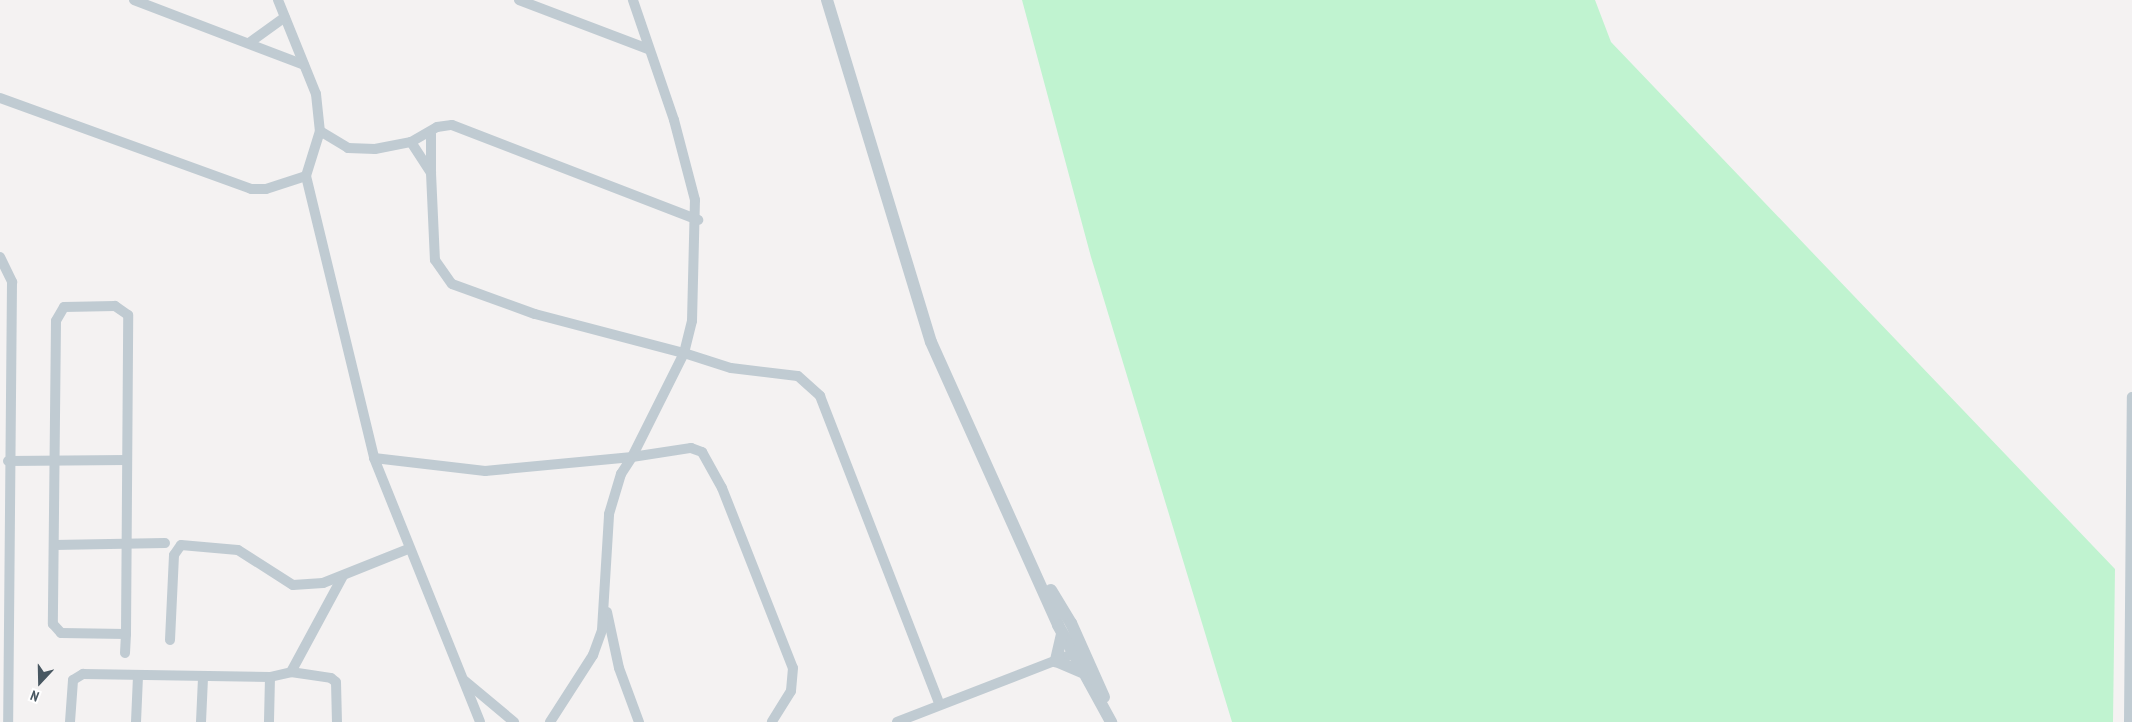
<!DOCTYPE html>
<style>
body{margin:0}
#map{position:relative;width:2132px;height:722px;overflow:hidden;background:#f4f2f2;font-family:"PT Sans Narrow",sans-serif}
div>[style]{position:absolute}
.green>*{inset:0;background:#c0f3d0}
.minor>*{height:10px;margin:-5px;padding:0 5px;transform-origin:5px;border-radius:5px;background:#c0cbd2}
.tertiary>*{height:12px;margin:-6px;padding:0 6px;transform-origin:6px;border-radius:6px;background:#c0cbd2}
span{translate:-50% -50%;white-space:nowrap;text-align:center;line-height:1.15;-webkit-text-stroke:4px #fff;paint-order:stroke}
.north{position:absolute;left:15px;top:657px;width:50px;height:50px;-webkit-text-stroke:4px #fff;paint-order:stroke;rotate:201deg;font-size:14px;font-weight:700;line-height:20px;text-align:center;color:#485761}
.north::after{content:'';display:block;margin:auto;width:18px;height:22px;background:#485761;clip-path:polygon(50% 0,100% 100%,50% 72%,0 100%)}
</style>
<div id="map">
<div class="green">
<i style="clip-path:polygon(1022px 0,1595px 0,1611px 42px,2115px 569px,2113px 722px,1232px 722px,1091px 257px)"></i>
</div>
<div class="minor">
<i style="left:134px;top:0;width:182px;rotate:20.9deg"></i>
<i style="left:278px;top:0;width:101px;rotate:68deg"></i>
<i style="left:316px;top:94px;width:37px;rotate:84deg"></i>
<i style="left:320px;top:131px;width:47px;rotate:107.3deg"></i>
<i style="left:306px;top:176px;width:290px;rotate:76.4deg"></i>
<i style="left:374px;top:458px;width:284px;rotate:68.1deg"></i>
<i style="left:519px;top:0;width:138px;rotate:20.8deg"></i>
<i style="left:249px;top:43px;width:44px;rotate:-35.8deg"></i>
<i style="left:0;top:98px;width:267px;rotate:19.9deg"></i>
<i style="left:251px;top:189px;width:15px"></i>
<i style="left:266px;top:189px;width:42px;rotate:-18deg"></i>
<i style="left:320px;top:131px;width:33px;rotate:31deg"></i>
<i style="left:348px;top:148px;width:27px;rotate:2deg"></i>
<i style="left:375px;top:149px;width:37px;rotate:-11deg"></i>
<i style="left:411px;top:142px;width:37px;rotate:57deg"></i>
<i style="left:431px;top:173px;width:87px;rotate:87.4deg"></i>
<i style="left:435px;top:260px;width:29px;rotate:55deg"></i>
<i style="left:452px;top:284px;width:88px;rotate:19.9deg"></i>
<i style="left:535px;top:314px;width:154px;rotate:14.7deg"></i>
<i style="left:684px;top:353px;width:33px;rotate:-76deg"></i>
<i style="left:692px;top:321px;width:121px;rotate:-88.6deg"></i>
<i style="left:695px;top:200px;width:83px;rotate:-104.7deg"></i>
<i style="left:674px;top:120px;width:127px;rotate:-108.9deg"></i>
<i style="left:411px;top:142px;width:30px;rotate:-30deg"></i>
<i style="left:437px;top:127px;width:15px;rotate:-8deg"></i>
<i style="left:452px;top:125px;width:264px;rotate:21.1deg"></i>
<i style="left:431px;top:170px;width:36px;rotate:-90deg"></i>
<i style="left:0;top:257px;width:28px;rotate:64deg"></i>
<i style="left:12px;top:282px;width:440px;rotate:90.5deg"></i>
<i style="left:374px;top:458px;width:112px;rotate:6.7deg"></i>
<i style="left:485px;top:471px;width:148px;rotate:-5.4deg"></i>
<i style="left:632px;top:457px;width:116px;rotate:-63.4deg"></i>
<i style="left:684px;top:353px;width:49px;rotate:17.7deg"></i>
<i style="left:731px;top:368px;width:67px;rotate:6.8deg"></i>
<i style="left:798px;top:376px;width:30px;rotate:42deg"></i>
<i style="left:820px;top:396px;width:331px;rotate:68.8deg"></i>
<i style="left:8px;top:461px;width:119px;rotate:-0.5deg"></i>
<i style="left:54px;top:545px;width:111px;rotate:-1deg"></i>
<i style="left:607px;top:612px;width:57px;rotate:77.9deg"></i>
<i style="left:619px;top:668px;width:58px;rotate:69.7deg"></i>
<i style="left:170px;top:640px;width:85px;rotate:-87.3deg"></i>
<i style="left:174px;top:555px;width:12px;rotate:-55deg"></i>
<i style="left:181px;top:545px;width:57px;rotate:5deg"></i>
<i style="left:238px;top:550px;width:65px;rotate:32.5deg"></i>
<i style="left:293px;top:585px;width:30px;rotate:-4deg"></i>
<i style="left:323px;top:583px;width:92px;rotate:-21.8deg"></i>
<i style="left:125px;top:653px;width:19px;rotate:-87deg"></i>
<i style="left:126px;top:634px;width:319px;rotate:-89.6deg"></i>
<i style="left:128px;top:315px;width:16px;rotate:-145deg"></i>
<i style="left:115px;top:306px;width:51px;rotate:178.9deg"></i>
<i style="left:64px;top:307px;width:16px;rotate:120deg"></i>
<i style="left:56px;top:321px;width:303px;rotate:90.6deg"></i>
<i style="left:53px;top:624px;width:12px;rotate:48deg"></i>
<i style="left:61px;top:633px;width:65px;rotate:0.9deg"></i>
<i style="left:291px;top:672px;width:109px;rotate:-61.6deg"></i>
<i style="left:270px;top:677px;width:22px;rotate:-13deg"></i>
<i style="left:291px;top:672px;width:40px;rotate:8.5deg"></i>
<i style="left:331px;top:678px;width:6px;rotate:39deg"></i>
<i style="left:336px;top:682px;width:40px;rotate:88.6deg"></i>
<i style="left:465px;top:681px;width:64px;rotate:39.9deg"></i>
<i style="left:70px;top:722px;width:42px;rotate:-85.9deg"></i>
<i style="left:73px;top:680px;width:12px;rotate:-31deg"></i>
<i style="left:83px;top:674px;width:187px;rotate:0.9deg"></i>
<i style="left:270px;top:677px;width:45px;rotate:91.3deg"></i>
<i style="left:136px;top:722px;width:46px;rotate:-87.5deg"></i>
<i style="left:201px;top:722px;width:44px;rotate:-87.4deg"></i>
<i style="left:550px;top:722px;width:80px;rotate:-57.3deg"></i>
<i style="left:593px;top:655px;width:27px;rotate:-70deg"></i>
<i style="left:602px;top:630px;width:116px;rotate:-86.5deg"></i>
<i style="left:609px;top:514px;width:42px;rotate:-73.3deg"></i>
<i style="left:621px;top:474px;width:20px;rotate:-57deg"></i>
<i style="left:632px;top:457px;width:60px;rotate:-8.7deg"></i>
<i style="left:691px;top:448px;width:12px;rotate:20deg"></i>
<i style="left:702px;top:452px;width:41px;rotate:60.9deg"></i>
<i style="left:722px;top:488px;width:193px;rotate:68.5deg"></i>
<i style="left:793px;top:668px;width:23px;rotate:95deg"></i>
<i style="left:791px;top:691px;width:36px;rotate:122deg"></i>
<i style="left:897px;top:722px;width:196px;rotate:-21.2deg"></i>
<i style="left:2129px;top:722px;width:325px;rotate:-89.5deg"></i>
</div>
<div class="tertiary">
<i style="left:827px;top:0;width:357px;rotate:73.1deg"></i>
<i style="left:931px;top:342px;width:310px;rotate:65.8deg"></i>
<i style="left:1058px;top:625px;width:111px;rotate:61.3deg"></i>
<i style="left:1051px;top:590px;width:39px;rotate:59deg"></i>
<i style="left:1071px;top:623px;width:81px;rotate:66deg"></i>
<i style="left:1062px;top:634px;width:28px;rotate:103deg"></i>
<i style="left:1056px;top:661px;width:28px;rotate:23deg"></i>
</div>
<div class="north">N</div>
</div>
